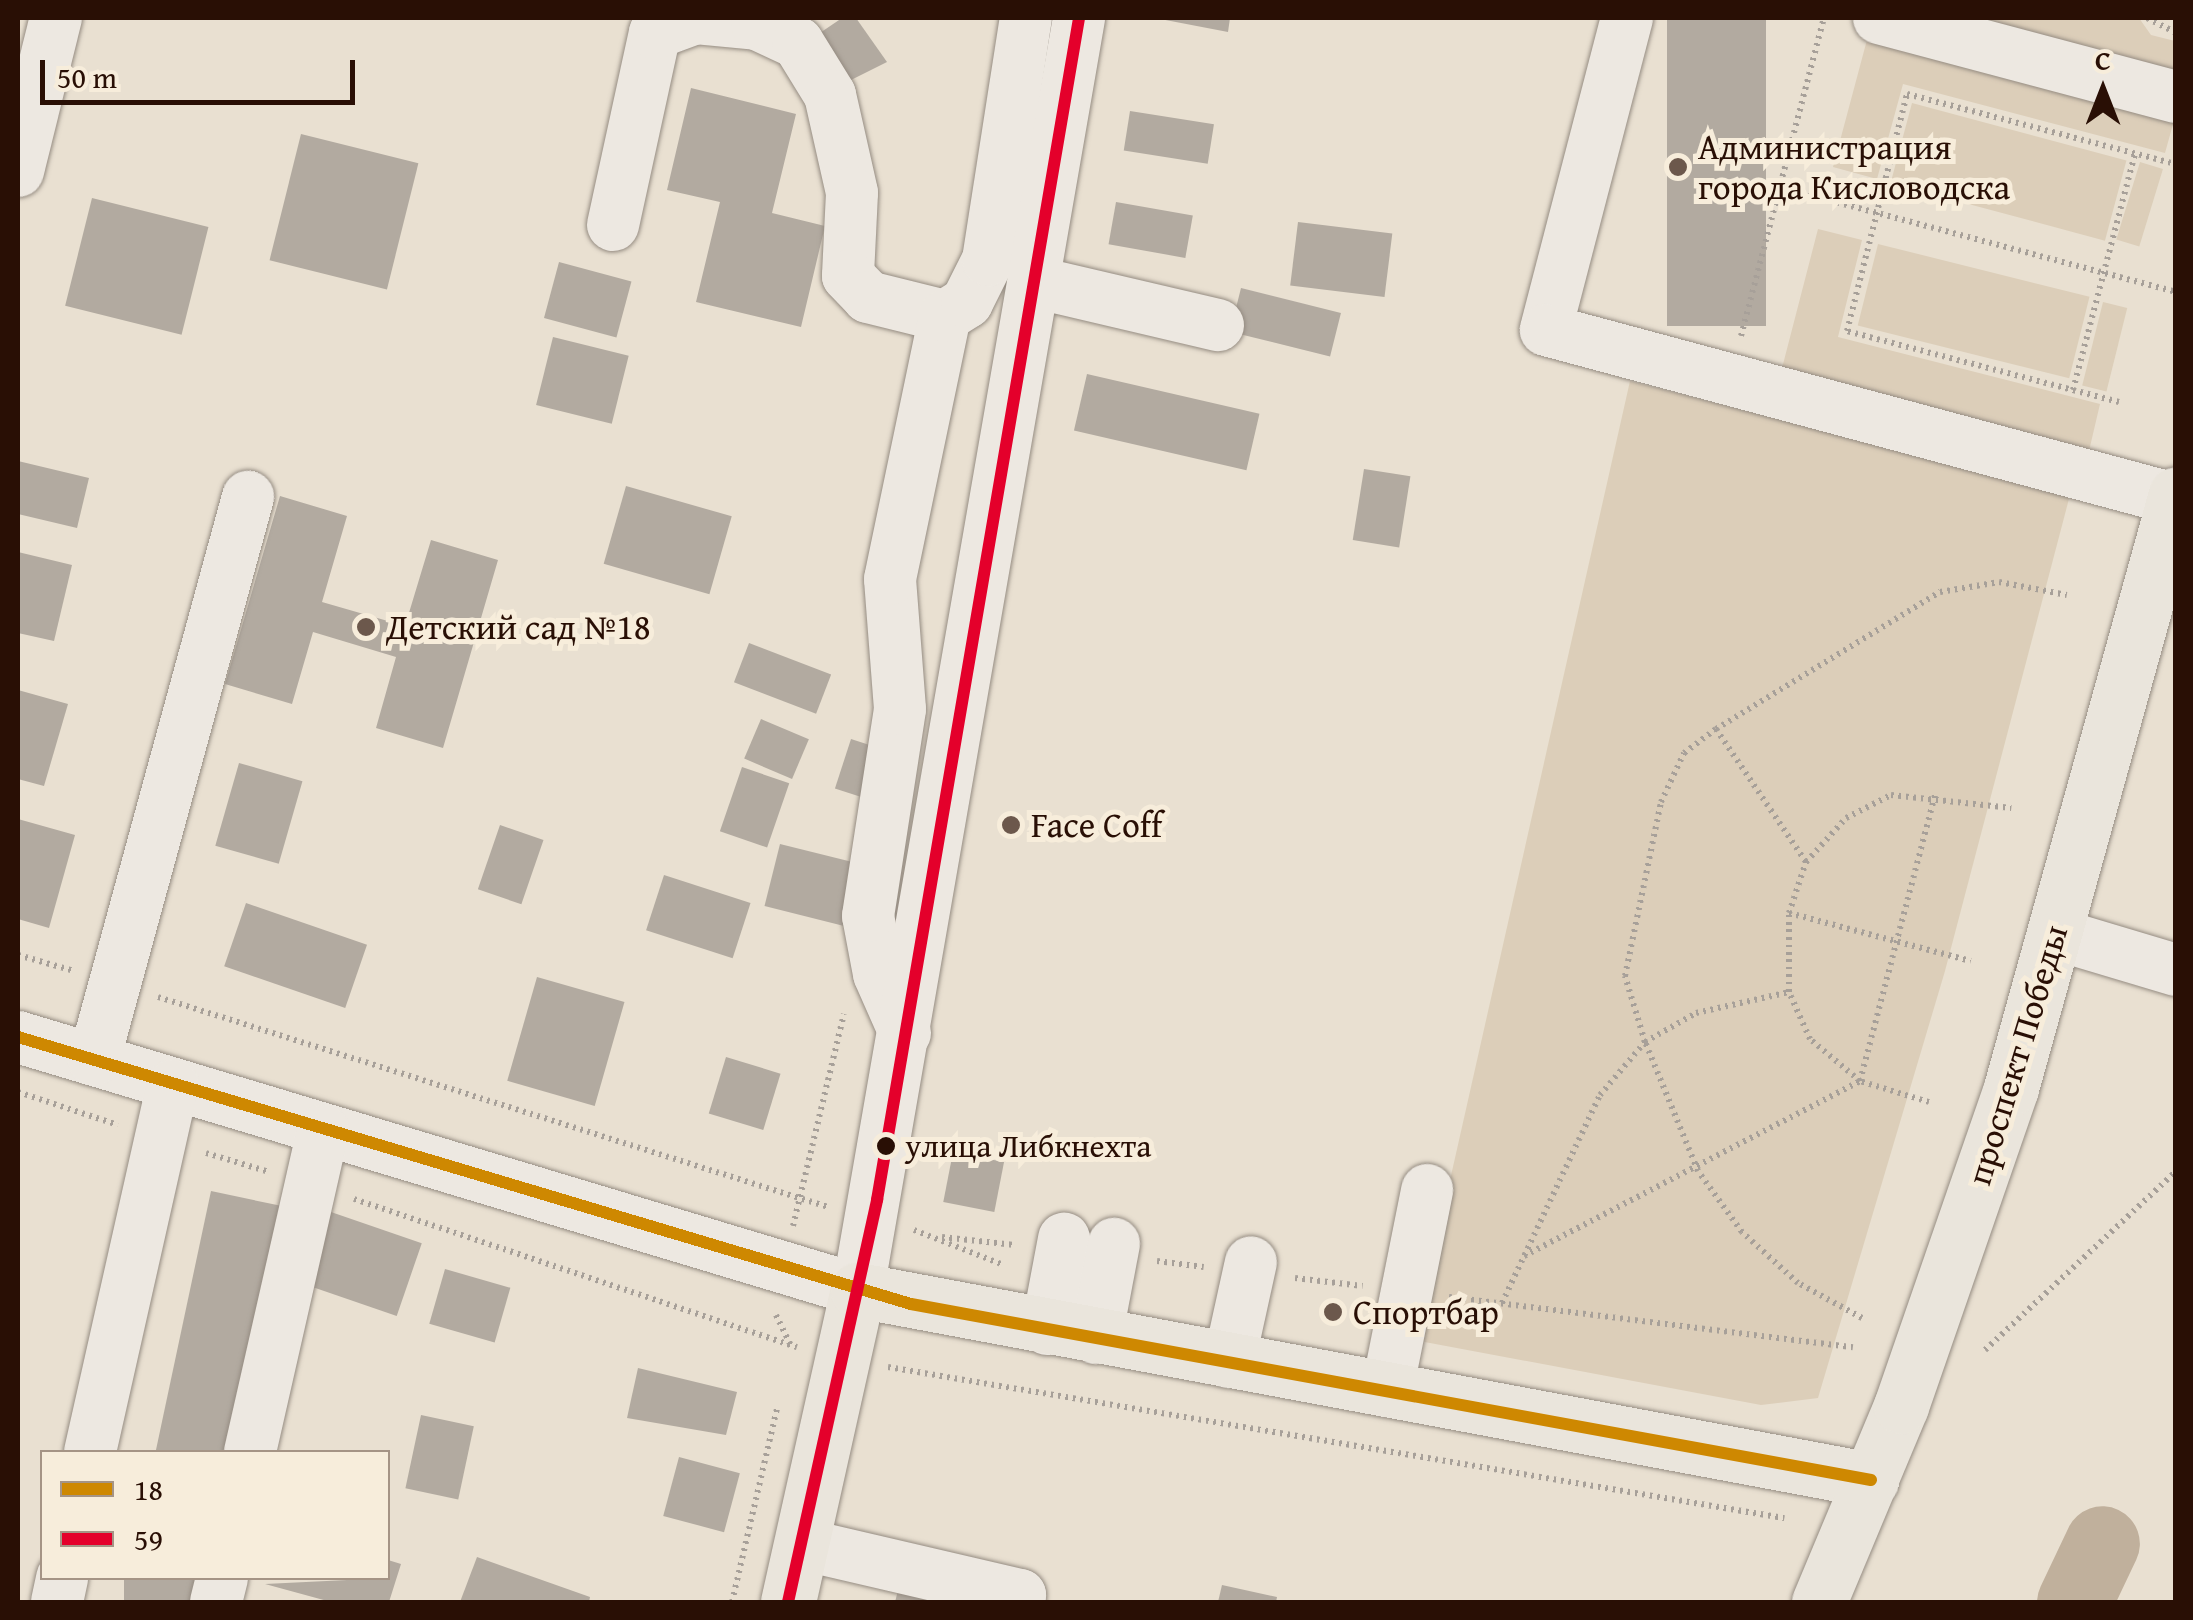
<!DOCTYPE html>
<meta charset="utf-8">
<style>
body{margin:0}
#map{position:relative;width:2193px;height:1620px;overflow:hidden;background:#e9e0d1;font-family:"Gentium Book Plus",serif}
div>[style]{position:absolute}
.green>*{inset:0;background:#dcceb9;transform-origin:0 0}
.river>*{height:75px;margin:-37.5px;padding:0 37.5px;transform-origin:37.5px;border-radius:37.5px;background:#c0b09c}
.building>*{inset:0;background:#b2aaa0;transform-origin:0 0}
.path>*{height:6px;margin-top:-3px;transform-origin:0;background:repeating-linear-gradient(90deg,#a7a099 0 2.5px,transparent 0 7.5px)}
.roads{filter:drop-shadow(0 0 2px #958c82) drop-shadow(0 0 2px #958c82)}
.minor>*{height:52px;margin:-26px;padding:0 26px;transform-origin:26px;border-radius:26px;background:#ede8e1}
.major>*{height:55px;margin:-27.5px;padding:0 27.5px;transform-origin:27.5px;border-radius:27.5px;background:#eae5dc}
.bus-1>*{height:12px;margin:-6px;padding:0 6px;transform-origin:6px;border-radius:6px;background:#ce8801}
.bus-2>*{height:12px;margin:-6px;padding:0 6px;transform-origin:6px;border-radius:6px;background:#e4002b}
.dots>*{width:28px;height:28px;translate:-50% -50%;box-sizing:border-box;border:5px solid #f7eddb;border-radius:50%}
span{translate:-50% -50%;white-space:nowrap;text-align:center;line-height:1.15;-webkit-text-stroke:10px #f7eddb;paint-order:stroke}
.bus-label{font-size:32px;color:#290f05}
.left{translate:0 -50%;text-align:left}
.poi-label{font-size:35px;color:#290f05}
.street-label{font-size:35px;color:#290f05}
.frame{position:absolute;inset:0;border:20px solid #290f05;pointer-events:none}
.legend{position:absolute;left:40px;top:1450px;width:350px;height:130px;box-sizing:border-box;background:#f7eddb;border:2px solid #a59485;margin:0;padding:12px 18px;list-style:none;font-size:30px;color:#290f05}
.legend li{display:flex;align-items:center;gap:20px;height:50px}
.legend b{width:50px;border:2px solid #a59485}
.north{position:absolute;left:2053px;top:40px;width:100px;height:100px;-webkit-text-stroke:8px #f7eddb;paint-order:stroke;rotate:0deg;font-size:28px;font-weight:700;line-height:40px;text-align:center;color:#290f05}
.north::after{content:'';display:block;margin:auto;width:35px;height:45px;background:#290f05;clip-path:polygon(50% 0,100% 100%,50% 72%,0 100%)}
.scale{position:absolute;left:40px;top:60px;width:315px;height:45px;box-sizing:border-box;border:5px solid #290f05;border-top:0;padding-left:12px;font-size:30px;line-height:35px;white-space:nowrap;color:#290f05;-webkit-text-stroke:8px #f7eddb;paint-order:stroke}
</style>
<div id="map">
<div class="green">
<i style="clip-path:polygon(1955px 18px,2139px 18px,2151px 35px,2175px 41px,2175px 75px)"></i>
<i style="clip-path:polygon(1868px 36px,2175px 117px,2165px 153px,1903px 84px,1877px 179px,1833px 167px)"></i>
<i style="left:1912px;top:103px;width:222px;height:83px;rotate:15deg"></i>
<i style="left:2140px;top:162px;width:24px;height:81px;rotate:17deg"></i>
<i style="clip-path:polygon(1818px 229px,1862px 240px,1838px 337px,2100px 404px,2089px 451px,1781px 372px)"></i>
<i style="left:1878px;top:244px;width:218px;height:84px;rotate:14deg"></i>
<i style="left:2103px;top:302px;width:25px;height:86px;rotate:14deg"></i>
<i style="clip-path:polygon(1630px 381px,2070px 495px,1945px 971px,1818px 1398px,1761px 1405px,1414px 1340px)"></i>
</div>
<div class="river">
<i style="left:2074px;top:1602px;width:65px;rotate:-64.6deg"></i>
</div>
<div class="building">
<i style="clip-path:polygon(842px 18px,856px 18px,887px 62px,837px 87px,811px 39px)"></i>
<i style="clip-path:polygon(1155px 18px,1230px 18px,1228px 32px)"></i>
<i style="left:1667px;top:18px;width:99px;height:308px"></i>
<i style="clip-path:polygon(691px 88px,796px 114px,772px 213px,825px 226px,801px 327px,696px 302px,720px 202px,667px 190px)"></i>
<i style="left:1130px;top:111px;width:85px;height:40px;rotate:9deg"></i>
<i style="left:301px;top:134px;width:121px;height:130px;rotate:14deg"></i>
<i style="left:92px;top:198px;width:120px;height:111px;rotate:14deg"></i>
<i style="left:1116px;top:202px;width:78px;height:43px;rotate:10deg"></i>
<i style="left:1298px;top:222px;width:95px;height:64px;rotate:7deg"></i>
<i style="left:559px;top:262px;width:75px;height:58px;rotate:15deg"></i>
<i style="left:1241px;top:288px;width:103px;height:45px;rotate:14deg"></i>
<i style="left:553px;top:337px;width:78px;height:70px;rotate:14deg"></i>
<i style="left:1087px;top:374px;width:177px;height:58px;rotate:13deg"></i>
<i style="clip-path:polygon(18px 461px,89px 478px,77px 528px,18px 514px)"></i>
<i style="left:1364px;top:469px;width:47px;height:72px;rotate:9deg"></i>
<i style="left:626px;top:486px;width:110px;height:81px;rotate:16deg"></i>
<i style="clip-path:polygon(280px 496px,347px 516px,322px 602px,405px 626px,431px 540px,498px 560px,443px 748px,376px 728px,396px 657px,313px 632px,292px 704px,225px 684px)"></i>
<i style="clip-path:polygon(18px 552px,72px 565px,54px 641px,18px 633px)"></i>
<i style="left:749px;top:643px;width:88px;height:42px;rotate:21deg"></i>
<i style="clip-path:polygon(18px 690px,68px 704px,44px 786px,18px 779px)"></i>
<i style="left:761px;top:719px;width:52px;height:43px;rotate:23deg"></i>
<i style="left:851px;top:739px;width:39px;height:52px;rotate:18deg"></i>
<i style="left:239px;top:763px;width:66px;height:86px;rotate:16deg"></i>
<i style="left:742px;top:767px;width:50px;height:68px;rotate:19deg"></i>
<i style="clip-path:polygon(18px 819px,75px 835px,49px 928px,18px 919px)"></i>
<i style="left:500px;top:825px;width:46px;height:68px;rotate:19deg"></i>
<i style="left:780px;top:844px;width:86px;height:64px;rotate:14deg"></i>
<i style="left:664px;top:875px;width:91px;height:58px;rotate:18deg"></i>
<i style="left:246px;top:903px;width:128px;height:67px;rotate:19deg"></i>
<i style="left:537px;top:977px;width:91px;height:108px;rotate:16deg"></i>
<i style="left:726px;top:1057px;width:57px;height:59px;rotate:17deg"></i>
<i style="left:953px;top:1152px;width:52px;height:51px;rotate:11deg"></i>
<i style="left:211px;top:1191px;width:75px;height:268px;rotate:12deg"></i>
<i style="left:331px;top:1212px;width:96px;height:77px;rotate:19deg"></i>
<i style="left:445px;top:1269px;width:68px;height:57px;rotate:16deg"></i>
<i style="clip-path:polygon(638px 1368px,737px 1392px,726px 1435px,627px 1418px)"></i>
<i style="left:421px;top:1415px;width:54px;height:75px;rotate:12deg"></i>
<i style="left:679px;top:1457px;width:63px;height:61px;rotate:15deg"></i>
<i style="clip-path:polygon(477px 1557px,590px 1597px,589px 1602px,460px 1602px)"></i>
<i style="clip-path:polygon(388px 1560px,401px 1564px,389px 1602px,331px 1602px,265px 1584px,388px 1578px)"></i>
<i style="left:124px;top:1578px;width:76px;height:25px"></i>
<i style="clip-path:polygon(901px 1579px,991px 1602px,895px 1602px)"></i>
<i style="clip-path:polygon(1222px 1585px,1277px 1597px,1276px 1602px,1218px 1602px)"></i>
</div>
<div class="path">
<i style="left:2147px;top:18px;width:33px;rotate:27deg"></i>
<i style="left:1779px;top:187px;width:411px;rotate:14.8deg"></i>
<i style="left:1741px;top:336px;width:329px;rotate:-75.4deg"></i>
<i style="left:2073px;top:390px;width:245px;rotate:-75.3deg"></i>
<i style="left:2119px;top:402px;width:281px;rotate:-165.4deg"></i>
<i style="left:1847px;top:331px;width:244px;rotate:-75.8deg"></i>
<i style="left:1907px;top:94px;width:278px;rotate:14.6deg"></i>
<i style="left:1716px;top:729px;width:161px;rotate:55.9deg"></i>
<i style="left:1789px;top:913px;width:188px;rotate:14.8deg"></i>
<i style="left:18px;top:955px;width:58px;rotate:15.9deg"></i>
<i style="left:158px;top:997px;width:702px;rotate:17.4deg"></i>
<i style="left:18px;top:1092px;width:105px;rotate:18.3deg"></i>
<i style="left:1929px;top:1102px;width:72px;rotate:-163.1deg"></i>
<i style="left:1860px;top:1081px;width:65px;rotate:-140deg"></i>
<i style="left:1810px;top:1039px;width:51px;rotate:-114.1deg"></i>
<i style="left:1789px;top:992px;width:79px;rotate:-90deg"></i>
<i style="left:1789px;top:913px;width:54px;rotate:-71.6deg"></i>
<i style="left:1806px;top:862px;width:59px;rotate:-47.7deg"></i>
<i style="left:1846px;top:818px;width:51px;rotate:-27.1deg"></i>
<i style="left:1891px;top:795px;width:121px;rotate:6.2deg"></i>
<i style="left:206px;top:1153px;width:63px;rotate:16.7deg"></i>
<i style="left:354px;top:1199px;width:467px;rotate:18.5deg"></i>
<i style="left:793px;top:1226px;width:218px;rotate:-76.5deg"></i>
<i style="left:914px;top:1230px;width:97px;rotate:21.3deg"></i>
<i style="left:942px;top:1237px;width:73px;rotate:6.3deg"></i>
<i style="left:1524px;top:1256px;width:379px;rotate:-27.5deg"></i>
<i style="left:1860px;top:1081px;width:299px;rotate:-75.3deg"></i>
<i style="left:1157px;top:1261px;width:47px;rotate:7.3deg"></i>
<i style="left:1295px;top:1278px;width:68px;rotate:6.7deg"></i>
<i style="left:1449px;top:1297px;width:407px;rotate:7.1deg"></i>
<i style="left:1502px;top:1303px;width:230px;rotate:-64.8deg"></i>
<i style="left:1600px;top:1095px;width:70px;rotate:-49.7deg"></i>
<i style="left:1645px;top:1042px;width:59px;rotate:-29.6deg"></i>
<i style="left:1696px;top:1013px;width:95px;rotate:-12.7deg"></i>
<i style="left:776px;top:1315px;width:37px;rotate:64deg"></i>
<i style="left:1862px;top:1318px;width:73px;rotate:-151.3deg"></i>
<i style="left:1798px;top:1283px;width:76px;rotate:-137.7deg"></i>
<i style="left:1742px;top:1232px;width:75px;rotate:-125.8deg"></i>
<i style="left:1698px;top:1171px;width:139px;rotate:-112.3deg"></i>
<i style="left:1645px;top:1042px;width:69px;rotate:-106.9deg"></i>
<i style="left:1625px;top:976px;width:178px;rotate:-78.3deg"></i>
<i style="left:1661px;top:802px;width:54px;rotate:-64.9deg"></i>
<i style="left:1684px;top:753px;width:40px;rotate:-37deg"></i>
<i style="left:1716px;top:729px;width:263px;rotate:-31.5deg"></i>
<i style="left:1940px;top:592px;width:60px;rotate:-9.6deg"></i>
<i style="left:1999px;top:582px;width:69px;rotate:10.8deg"></i>
<i style="left:1985px;top:1350px;width:262px;rotate:-43.1deg"></i>
<i style="left:888px;top:1367px;width:909px;rotate:9.57deg"></i>
<i style="left:732px;top:1602px;width:198px;rotate:-76.9deg"></i>
</div>
<div class="roads">
<div class="minor">
<i style="left:1627px;top:18px;width:322px;rotate:104.6deg"></i>
<i style="left:1546px;top:330px;width:650px;rotate:15.06deg"></i>
<i style="left:1879px;top:18px;width:307px;rotate:14.9deg"></i>
<i style="left:18px;top:171px;width:158px;rotate:-76.1deg"></i>
<i style="left:613px;top:225px;width:197px;rotate:-77.7deg"></i>
<i style="left:655px;top:33px;width:44px;rotate:-20.1deg"></i>
<i style="left:696px;top:18px;width:61px;rotate:5.6deg"></i>
<i style="left:757px;top:24px;width:45px;rotate:24.9deg"></i>
<i style="left:798px;top:43px;width:61px;rotate:58.4deg"></i>
<i style="left:830px;top:95px;width:100px;rotate:77.3deg"></i>
<i style="left:852px;top:193px;width:83px;rotate:92.8deg"></i>
<i style="left:848px;top:276px;width:29px;rotate:46deg"></i>
<i style="left:868px;top:297px;width:79px;rotate:13.9deg"></i>
<i style="left:1034px;top:282px;width:189px;rotate:13.2deg"></i>
<i style="left:2056px;top:934px;width:125px;rotate:16.7deg"></i>
<i style="left:905px;top:1033px;width:64px;rotate:-113.8deg"></i>
<i style="left:879px;top:974px;width:59px;rotate:-100.7deg"></i>
<i style="left:868px;top:916px;width:209px;rotate:-81.2deg"></i>
<i style="left:900px;top:709px;width:130px;rotate:-94.4deg"></i>
<i style="left:890px;top:579px;width:269px;rotate:-78.2deg"></i>
<i style="left:945px;top:316px;width:26px;rotate:-32deg"></i>
<i style="left:967px;top:302px;width:47px;rotate:-63.4deg"></i>
<i style="left:988px;top:260px;width:245px;rotate:-81.1deg"></i>
<i style="left:18px;top:1037px;width:877px;rotate:16.76deg"></i>
<i style="left:858px;top:1290px;width:1291px;rotate:-80.14deg"></i>
<i style="left:94px;top:1060px;width:584px;rotate:-74.7deg"></i>
<i style="left:1047px;top:1329px;width:92px;rotate:-79.3deg"></i>
<i style="left:1096px;top:1338px;width:96px;rotate:-79.2deg"></i>
<i style="left:1229px;top:1362px;width:102px;rotate:-77.6deg"></i>
<i style="left:1387px;top:1391px;width:205px;rotate:-78.7deg"></i>
<i style="left:90px;top:1452px;width:376px;rotate:-77.3deg"></i>
<i style="left:250px;top:1452px;width:330px;rotate:-77.2deg"></i>
<i style="left:801px;top:1544px;width:225px;rotate:13.1deg"></i>
<i style="left:1020px;top:1595px;width:7px;rotate:106deg"></i>
<i style="left:57px;top:1602px;width:25px;rotate:-78deg"></i>
<i style="left:216px;top:1602px;width:25px;rotate:-76deg"></i>
</div>
<div class="major">
<i style="left:788px;top:1602px;width:320px;rotate:-77.4deg"></i>
<i style="left:858px;top:1290px;width:1031px;rotate:10.62deg"></i>
<i style="left:1819px;top:1602px;width:212px;rotate:-67.3deg"></i>
<i style="left:1901px;top:1406px;width:336px;rotate:-70.9deg"></i>
<i style="left:2011px;top:1088px;width:616px;rotate:-74.48deg"></i>
</div>
</div>
<div class="bus-1">
<i style="left:18px;top:1037px;width:932px;rotate:16.65deg"></i>
<i style="left:911px;top:1304px;width:976px;rotate:10.39deg"></i>
</div>
<div class="bus-2">
<i style="left:788px;top:1602px;width:412px;rotate:-77.5deg"></i>
<i style="left:877px;top:1200px;width:1199px;rotate:-80.3deg"></i>
</div>
<div class="dots">
<i style="left:1678px;top:167px;background:#6c584c"></i>
<i style="left:366px;top:627px;background:#6c584c"></i>
<i style="left:1011px;top:825px;background:#6c584c"></i>
<i style="left:886px;top:1146px;background:#290f05"></i>
<i style="left:1333px;top:1312px;background:#6c584c"></i>
</div>
<div class="bus-label">
<span class="left" style="left:905px;top:1146px">улица Либкнехта</span>
</div>
<div class="poi-label">
<span class="left" style="left:1698px;top:167px">Администрация<br>города Кисловодска</span>
<span class="left" style="left:386px;top:627px">Детский сад №18</span>
<span class="left" style="left:1031px;top:825px">Face Coff</span>
<span class="left" style="left:1353px;top:1312px">Спортбар</span>
</div>
<div class="street-label">
<span style="left:2017px;top:1055px;rotate:-73deg">проспект Победы</span>
</div>
<div class="frame"></div>
<ul class="legend">
<li><b style="height:12px;background:#ce8801"></b>18</li>
<li><b style="height:12px;background:#e4002b"></b>59</li>
</ul>
<div class="north">С</div>
<div class="scale">50 m</div>
</div>
